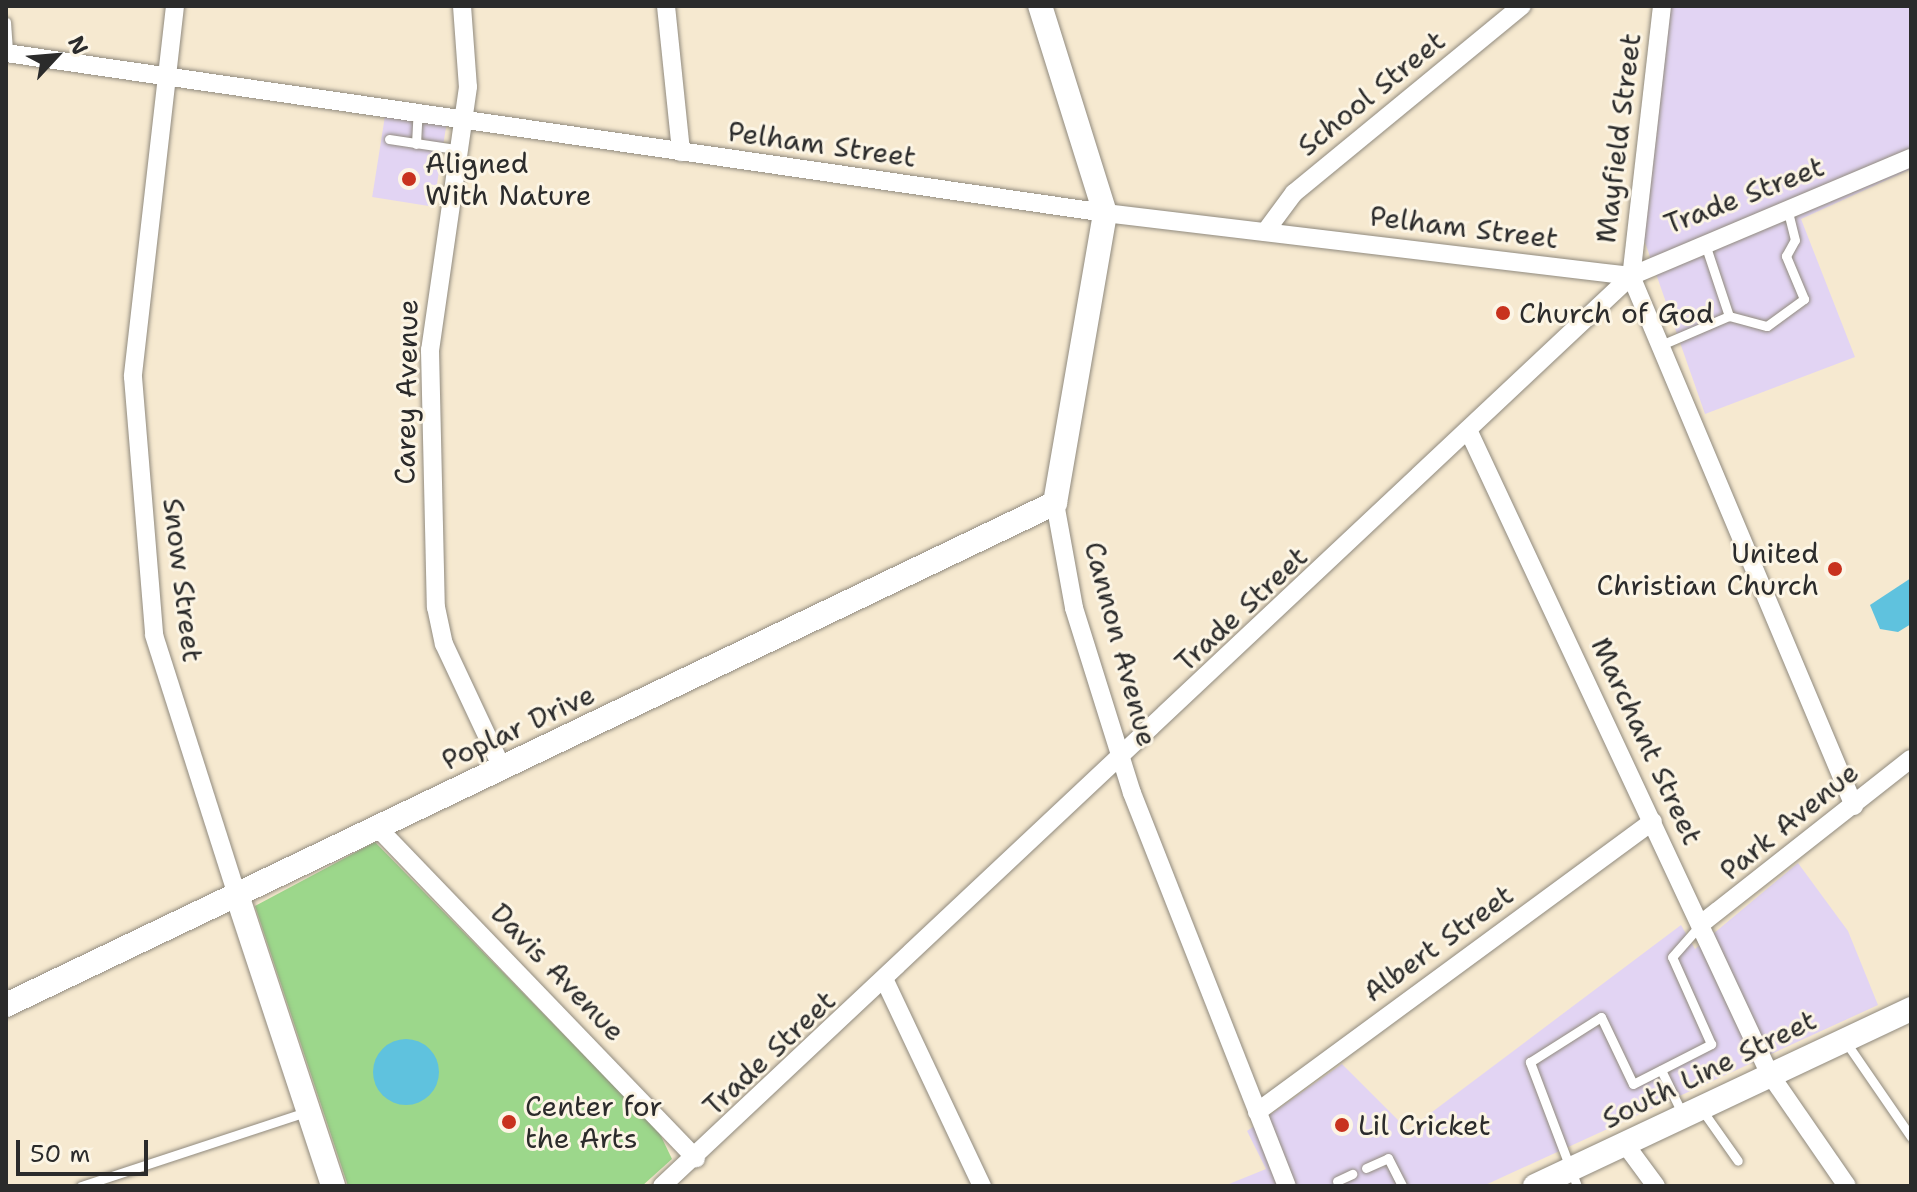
<!DOCTYPE html>
<style>
body{margin:0}
#map{position:relative;width:1917px;height:1192px;overflow:hidden;background:#f6e9d0;font-family:"Shantell Sans",sans-serif}
div>[style]{position:absolute}
.built>*{inset:0;background:#e2d4f3;transform-origin:0 0}
.green>*{inset:0;background:#9cd78b}
.water>*{inset:0;background:#5fc2de}
.round{border-radius:50%}
.roads{filter:drop-shadow(0 0 2px #908a7e) drop-shadow(0 0 2px #908a7e)}
.lane>*{height:9px;margin:-4.5px;padding:0 4.5px;transform-origin:4.5px;border-radius:4.5px;background:#fff}
.street>*{height:18px;margin:-9px;padding:0 9px;transform-origin:9px;border-radius:9px;background:#fff}
.secondary>*{height:24px;margin:-12px;padding:0 12px;transform-origin:12px;border-radius:12px;background:#fff}
.dots>*{width:22px;height:22px;translate:-50% -50%;box-sizing:border-box;border:4px solid #fcf5e5;border-radius:50%}
span{translate:-50% -50%;white-space:nowrap;text-align:center;line-height:1.15;-webkit-text-stroke:6px #fcf5e5;paint-order:stroke}
.street-label{font-size:28px;color:#2b2b2b}
.poi-label{font-size:28px;color:#2b2b2b}
.left{translate:0 -50%;text-align:left}
.right{translate:-100% -50%;text-align:right}
.frame{position:absolute;inset:0;border:8px solid #2b2b2b;pointer-events:none}
.north{position:absolute;left:16px;top:16px;width:80px;height:80px;-webkit-text-stroke:6px #fcf5e5;paint-order:stroke;rotate:64deg;font-size:22px;font-weight:700;line-height:32px;text-align:center;color:#2b2b2b}
.north::after{content:'';display:block;margin:auto;width:28px;height:36px;background:#2b2b2b;clip-path:polygon(50% 0,100% 100%,50% 72%,0 100%)}
.scale{position:absolute;left:16px;top:1140px;width:132px;height:36px;box-sizing:border-box;border:4px solid #2b2b2b;border-top:0;padding-left:10px;font-size:24px;line-height:28px;white-space:nowrap;color:#2b2b2b;-webkit-text-stroke:6px #fcf5e5;paint-order:stroke}
</style>
<div id="map">
<div class="built">
<i style="clip-path:polygon(1669px 6px,1911px 6px,1911px 169px,1801px 219px,1855px 357px,1705px 414px,1640px 228px)"></i>
<i style="left:385px;top:116px;width:62px;height:82px;rotate:9deg"></i>
<i style="clip-path:polygon(1798px 863px,1848px 931px,1878px 1005px,1483px 1186px,1224px 1186px,1266px 1169px,1247px 1131px,1342px 1064px,1408px 1130px,1681px 925px,1695px 949px)"></i>
</div>
<div class="green">
<i style="clip-path:polygon(375px 842px,659px 1132px,672px 1159px,642px 1186px,348px 1186px,255px 906px)"></i>
</div>
<div class="water">
<i style="clip-path:polygon(1911px 578px,1911px 624px,1898px 632px,1880px 629px,1870px 605px)"></i>
<i class="round" style="left:373px;top:1039px;width:66px;height:66px"></i>
</div>
<div class="roads">
<div class="lane">
<i style="left:6px;top:22px;width:31px;rotate:86deg"></i>
<i style="left:389px;top:139px;width:67px;rotate:8.6deg"></i>
<i style="left:416px;top:144px;width:33px;rotate:-87deg"></i>
<i style="left:1705px;top:244px;width:76px;rotate:71.6deg"></i>
<i style="left:1729px;top:316px;width:39px;rotate:15deg"></i>
<i style="left:1767px;top:326px;width:46px;rotate:-36.1deg"></i>
<i style="left:1804px;top:299px;width:47px;rotate:-112.7deg"></i>
<i style="left:1786px;top:256px;width:18px;rotate:-61deg"></i>
<i style="left:1795px;top:240px;width:33px;rotate:-104deg"></i>
<i style="left:1661px;top:345px;width:74px;rotate:-23.1deg"></i>
<i style="left:1845px;top:1041px;width:116px;rotate:55.5deg"></i>
<i style="left:1661px;top:1070px;width:48px;rotate:64deg"></i>
<i style="left:1702px;top:1110px;width:62px;rotate:54.8deg"></i>
<i style="left:1366px;top:1168px;width:24px;rotate:-24deg"></i>
<i style="left:1388px;top:1158px;width:31px;rotate:63deg"></i>
<i style="left:1337px;top:1181px;width:17px;rotate:-25deg"></i>
<i style="left:81px;top:1186px;width:237px;rotate:-18.2deg"></i>
<i style="left:1577px;top:1186px;width:133px;rotate:-110.8deg"></i>
<i style="left:1530px;top:1062px;width:84px;rotate:-32.4deg"></i>
<i style="left:1601px;top:1017px;width:74px;rotate:64.5deg"></i>
<i style="left:1633px;top:1084px;width:88px;rotate:-27.1deg"></i>
<i style="left:1711px;top:1044px;width:95px;rotate:-114.1deg"></i>
<i style="left:1672px;top:957px;width:44px;rotate:-48.7deg"></i>
</div>
<div class="street">
<i style="left:175px;top:6px;width:373px;rotate:96.5deg"></i>
<i style="left:133px;top:377px;width:259px;rotate:85.3deg"></i>
<i style="left:154px;top:635px;width:273px;rotate:72.3deg"></i>
<i style="left:462px;top:6px;width:81px;rotate:85.8deg"></i>
<i style="left:468px;top:87px;width:266px;rotate:98.2deg"></i>
<i style="left:430px;top:350px;width:257px;rotate:88.7deg"></i>
<i style="left:436px;top:607px;width:38px;rotate:78deg"></i>
<i style="left:444px;top:644px;width:137px;rotate:64.9deg"></i>
<i style="left:666px;top:6px;width:147px;rotate:84.1deg"></i>
<i style="left:1662px;top:6px;width:272px;rotate:96.5deg"></i>
<i style="left:1631px;top:276px;width:575px;rotate:67.18deg"></i>
<i style="left:6px;top:53px;width:1111px;rotate:8.28deg"></i>
<i style="left:1105px;top:213px;width:530px;rotate:6.83deg"></i>
<i style="left:1265px;top:232px;width:49px;rotate:-53.4deg"></i>
<i style="left:1294px;top:193px;width:295px;rotate:-39.4deg"></i>
<i style="left:1470px;top:434px;width:705px;rotate:64.92deg"></i>
<i style="left:1769px;top:1073px;width:137px;rotate:55.4deg"></i>
<i style="left:1055px;top:503px;width:107px;rotate:79.7deg"></i>
<i style="left:1074px;top:608px;width:194px;rotate:72.6deg"></i>
<i style="left:1132px;top:793px;width:422px;rotate:68.5deg"></i>
<i style="left:377px;top:827px;width:460px;rotate:46.1deg"></i>
<i style="left:1701px;top:924px;width:267px;rotate:-38.2deg"></i>
<i style="left:886px;top:983px;width:225px;rotate:64.7deg"></i>
<i style="left:1257px;top:1112px;width:491px;rotate:-36.3deg"></i>
<i style="left:1625px;top:1144px;width:52px;rotate:53.6deg"></i>
<i style="left:662px;top:1186px;width:1329px;rotate:-43.2deg"></i>
<i style="left:1631px;top:276px;width:304px;rotate:-22.9deg"></i>
</div>
<div class="secondary">
<i style="left:237px;top:895px;width:306px;rotate:71.7deg"></i>
<i style="left:6px;top:1005px;width:1163px;rotate:-25.57deg"></i>
<i style="left:1055px;top:503px;width:294px;rotate:-80.2deg"></i>
<i style="left:1105px;top:213px;width:217px;rotate:-107.4deg"></i>
<i style="left:1535px;top:1186px;width:416px;rotate:-25.2deg"></i>
</div>
</div>
<div class="dots">
<i style="left:409px;top:179px;background:#c8321e"></i>
<i style="left:1503px;top:313px;background:#c8321e"></i>
<i style="left:1835px;top:569px;background:#c8321e"></i>
<i style="left:509px;top:1122px;background:#c8321e"></i>
<i style="left:1342px;top:1125px;background:#c8321e"></i>
</div>
<div class="street-label">
<span style="left:1371px;top:93px;rotate:-39deg">School Street</span>
<span style="left:1618px;top:138px;rotate:-83deg">Mayfield Street</span>
<span style="left:822px;top:144px;rotate:8deg">Pelham Street</span>
<span style="left:1744px;top:195px;rotate:-21deg">Trade Street</span>
<span style="left:1464px;top:227px;rotate:7deg">Pelham Street</span>
<span style="left:406px;top:392px;rotate:-89deg">Carey Avenue</span>
<span style="left:183px;top:580px;rotate:83deg">Snow Street</span>
<span style="left:1241px;top:609px;rotate:-43deg">Trade Street</span>
<span style="left:1121px;top:644px;rotate:75deg">Cannon Avenue</span>
<span style="left:518px;top:727px;rotate:-25deg">Poplar Drive</span>
<span style="left:1647px;top:741px;rotate:65deg">Marchant Street</span>
<span style="left:1789px;top:821px;rotate:-39deg">Park Avenue</span>
<span style="left:1438px;top:943px;rotate:-36deg">Albert Street</span>
<span style="left:558px;top:972px;rotate:46deg">Davis Avenue</span>
<span style="left:769px;top:1053px;rotate:-43deg">Trade Street</span>
<span style="left:1709px;top:1069px;rotate:-26deg">South Line Street</span>
</div>
<div class="poi-label">
<span class="left" style="left:425px;top:179px">Aligned<br>With Nature</span>
<span class="left" style="left:1519px;top:313px">Church of God</span>
<span class="right" style="left:1819px;top:569px">United<br>Christian Church</span>
<span class="left" style="left:525px;top:1122px">Center for<br>the Arts</span>
<span class="left" style="left:1358px;top:1125px">Lil Cricket</span>
</div>
<div class="frame"></div>
<div class="north">N</div>
<div class="scale">50 m</div>
</div>
